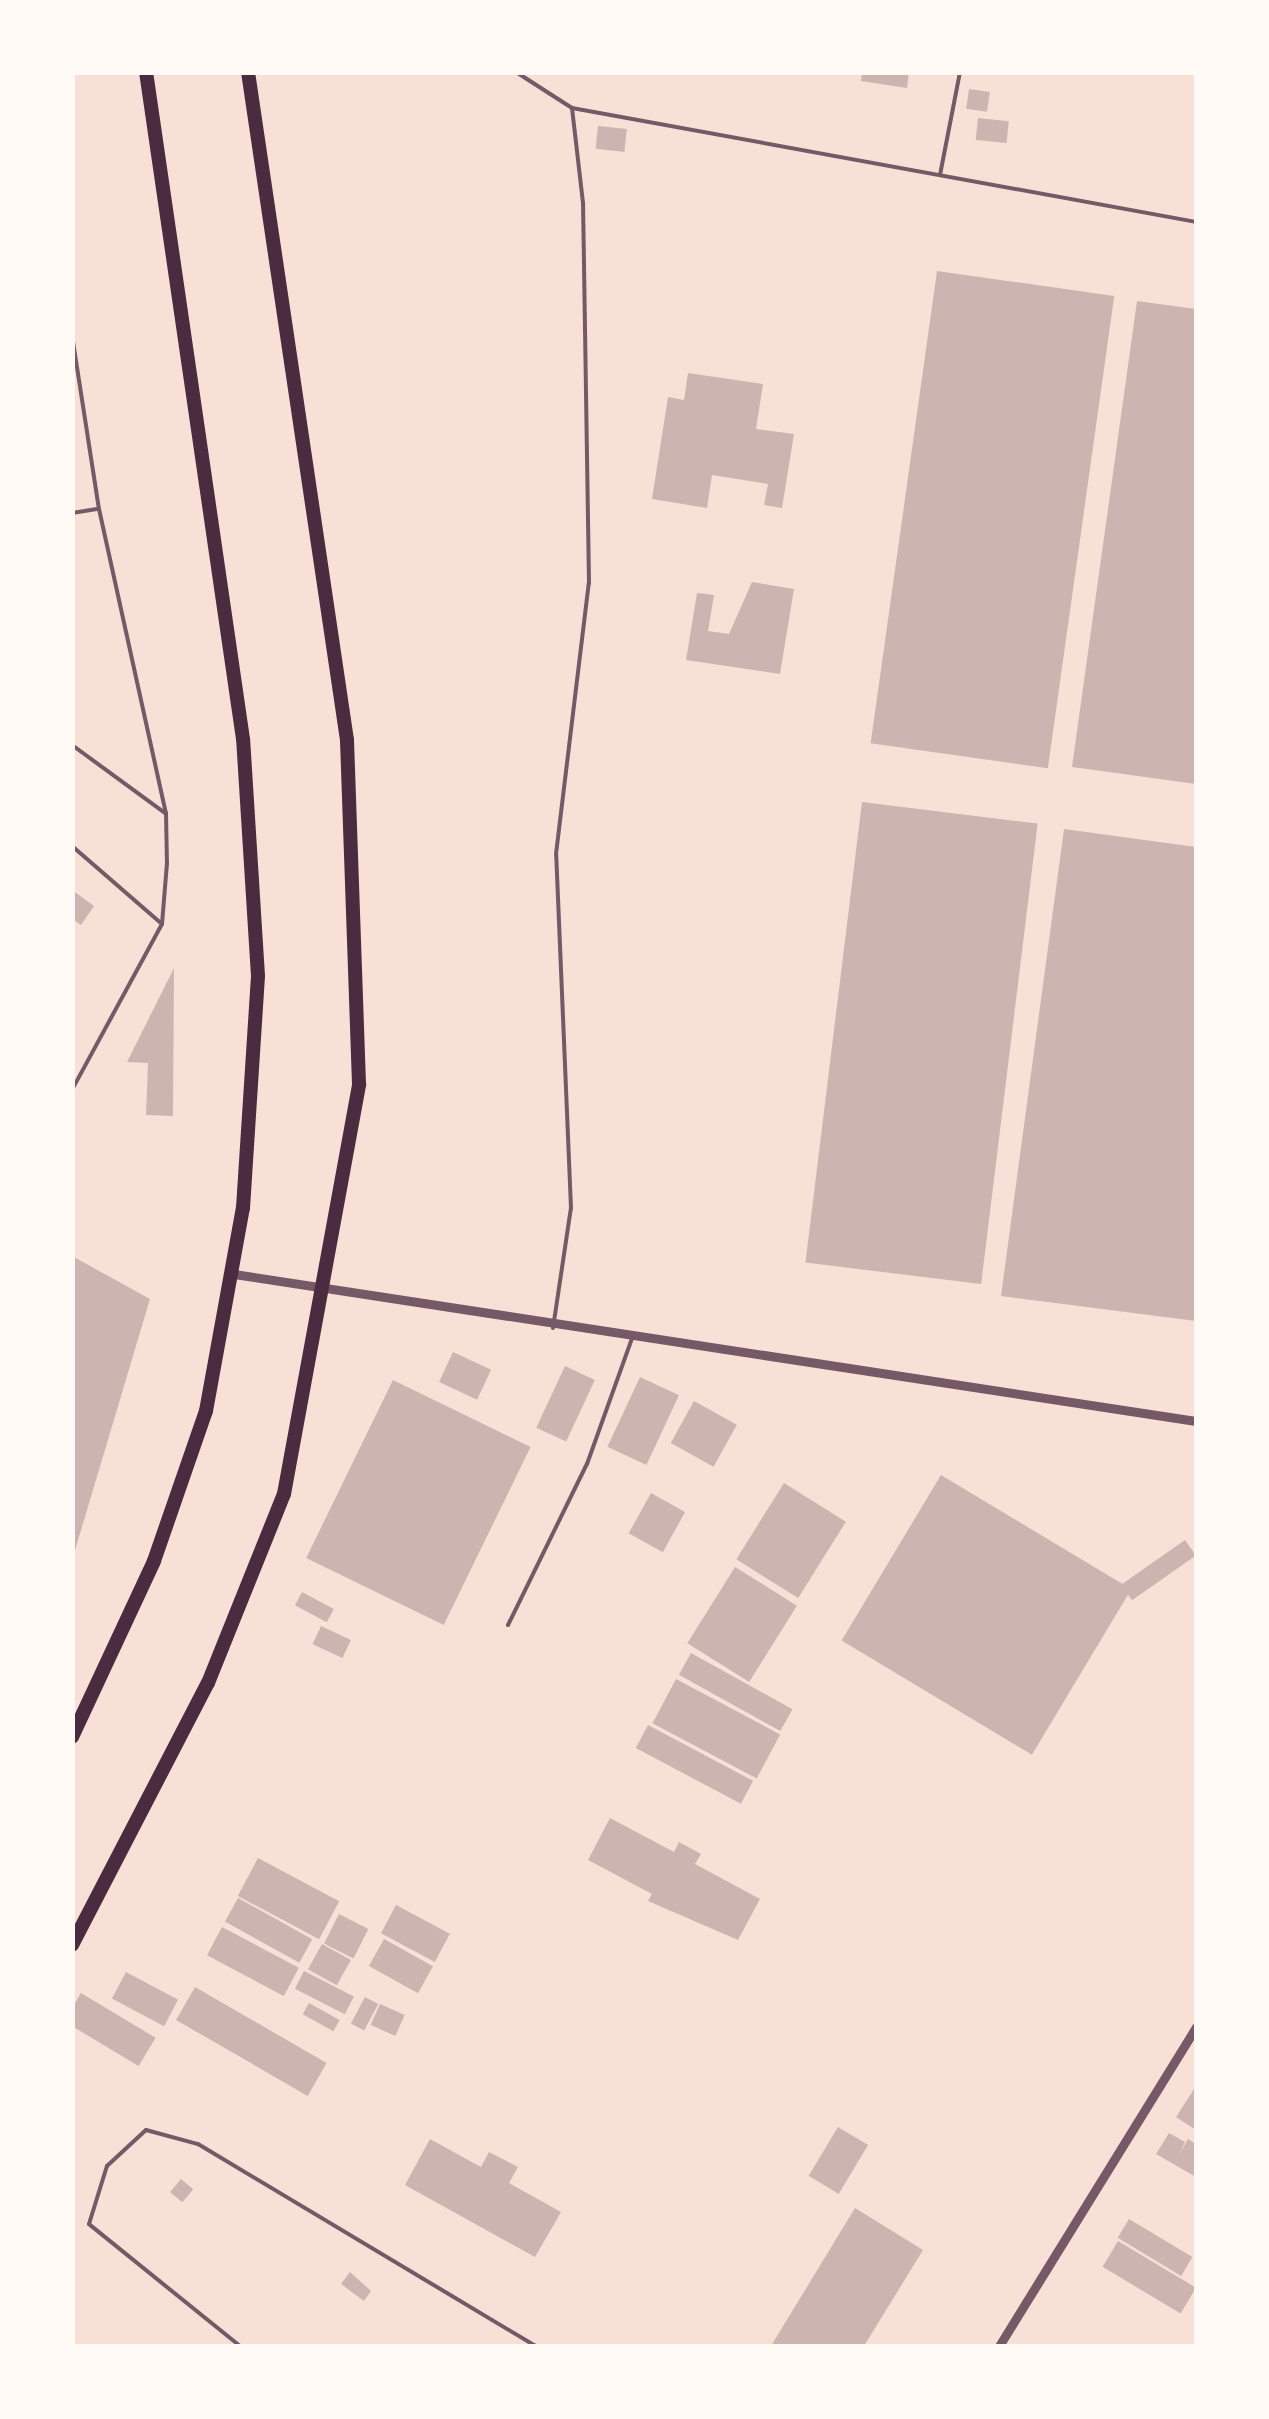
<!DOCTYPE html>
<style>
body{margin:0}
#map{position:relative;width:1269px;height:2419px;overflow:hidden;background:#f7e1d7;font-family:"PT Sans Narrow",sans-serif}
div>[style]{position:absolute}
.building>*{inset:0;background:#ccb4b1;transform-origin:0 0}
.service>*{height:4px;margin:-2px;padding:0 2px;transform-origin:2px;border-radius:2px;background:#755966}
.minor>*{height:9px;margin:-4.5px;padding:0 4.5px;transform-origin:4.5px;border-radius:4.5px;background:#755966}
.trunk>*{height:14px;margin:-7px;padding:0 7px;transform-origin:7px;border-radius:7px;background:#4a2c40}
span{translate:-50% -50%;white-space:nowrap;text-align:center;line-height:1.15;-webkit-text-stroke:10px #fffaf5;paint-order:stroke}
.frame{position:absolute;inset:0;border:75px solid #fffaf5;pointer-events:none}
</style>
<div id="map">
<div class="building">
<i style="clip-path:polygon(862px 72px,909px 72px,907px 88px,861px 81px)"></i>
<i style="left:969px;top:89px;width:21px;height:20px;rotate:8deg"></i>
<i style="left:978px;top:118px;width:31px;height:22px;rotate:6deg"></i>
<i style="left:598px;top:126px;width:29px;height:23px;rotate:6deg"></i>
<i style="left:937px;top:271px;width:179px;height:477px;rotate:8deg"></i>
<i style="clip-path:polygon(1137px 301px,1196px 309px,1196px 784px,1072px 767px)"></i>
<i style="clip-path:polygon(688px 373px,763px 384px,756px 429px,794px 434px,782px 508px,764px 505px,768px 484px,712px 475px,707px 508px,652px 499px,668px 397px,684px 400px)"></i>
<i style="clip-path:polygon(752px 582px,794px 589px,780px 674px,686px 660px,697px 593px,714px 595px,708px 631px,729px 634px)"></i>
<i style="left:862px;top:802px;width:177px;height:464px;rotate:7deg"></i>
<i style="clip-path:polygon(1064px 829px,1196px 847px,1196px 1321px,1001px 1296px)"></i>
<i style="clip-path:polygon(72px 890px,94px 906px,81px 925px,72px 919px)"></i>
<i style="clip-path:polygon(174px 968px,173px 1116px,146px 1115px,148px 1063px,127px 1062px)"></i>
<i style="clip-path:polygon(72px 1256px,150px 1299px,73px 1557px,72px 1556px)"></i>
<i style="left:453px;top:1352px;width:42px;height:33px;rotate:25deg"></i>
<i style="left:565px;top:1366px;width:33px;height:68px;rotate:25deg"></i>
<i style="left:640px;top:1377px;width:43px;height:77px;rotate:25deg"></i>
<i style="left:393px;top:1380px;width:153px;height:198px;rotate:26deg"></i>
<i style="left:694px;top:1401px;width:49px;height:48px;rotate:29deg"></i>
<i style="left:941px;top:1475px;width:222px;height:193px;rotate:31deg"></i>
<i style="left:784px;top:1483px;width:73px;height:90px;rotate:32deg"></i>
<i style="left:651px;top:1493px;width:39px;height:46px;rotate:29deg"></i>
<i style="left:1185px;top:1540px;width:19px;height:78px;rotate:55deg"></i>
<i style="left:735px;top:1567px;width:73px;height:90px;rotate:32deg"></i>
<i style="left:302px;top:1592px;width:36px;height:15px;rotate:28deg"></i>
<i style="left:321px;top:1626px;width:33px;height:20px;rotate:25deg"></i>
<i style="left:691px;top:1653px;width:116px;height:25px;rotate:29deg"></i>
<i style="left:676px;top:1679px;width:118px;height:50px;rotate:28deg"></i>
<i style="left:648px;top:1725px;width:119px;height:26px;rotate:28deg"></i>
<i style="clip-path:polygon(610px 1818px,674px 1852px,679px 1842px,701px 1854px,695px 1864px,760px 1899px,738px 1940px,648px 1901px,652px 1894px,588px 1860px)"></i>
<i style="left:258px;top:1858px;width:92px;height:43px;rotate:28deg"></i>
<i style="left:238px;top:1898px;width:85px;height:27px;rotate:29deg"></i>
<i style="left:396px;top:1905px;width:61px;height:32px;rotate:28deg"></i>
<i style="left:339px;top:1914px;width:33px;height:33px;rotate:27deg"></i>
<i style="left:222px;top:1927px;width:87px;height:32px;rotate:28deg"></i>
<i style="left:384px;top:1939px;width:56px;height:31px;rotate:29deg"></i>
<i style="left:322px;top:1944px;width:33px;height:29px;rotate:29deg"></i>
<i style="left:304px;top:1971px;width:56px;height:20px;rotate:27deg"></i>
<i style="left:126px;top:1972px;width:59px;height:30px;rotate:28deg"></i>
<i style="left:195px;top:1987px;width:152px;height:38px;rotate:30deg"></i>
<i style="left:81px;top:1993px;width:87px;height:33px;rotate:31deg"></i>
<i style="left:365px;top:1997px;width:15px;height:30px;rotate:28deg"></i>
<i style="left:309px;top:2003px;width:35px;height:13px;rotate:29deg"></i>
<i style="left:380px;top:2004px;width:27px;height:23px;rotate:24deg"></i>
<i style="clip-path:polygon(1196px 2086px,1196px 2130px,1176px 2117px)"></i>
<i style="left:838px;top:2127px;width:35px;height:57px;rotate:31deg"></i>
<i style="clip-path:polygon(1169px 2133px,1185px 2142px,1179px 2155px,1188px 2139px,1196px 2144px,1196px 2177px,1156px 2154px)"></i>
<i style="clip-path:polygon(430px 2139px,481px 2167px,489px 2152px,518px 2167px,509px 2183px,561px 2212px,535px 2257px,405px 2185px)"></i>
<i style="left:181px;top:2179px;width:16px;height:17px;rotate:40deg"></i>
<i style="clip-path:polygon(855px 2208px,923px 2250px,864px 2346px,771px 2346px)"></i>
<i style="left:1129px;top:2219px;width:74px;height:22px;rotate:31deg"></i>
<i style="left:1118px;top:2241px;width:91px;height:30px;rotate:31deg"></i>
<i style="clip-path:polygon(350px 2272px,371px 2291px,364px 2301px,341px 2284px)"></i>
</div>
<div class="service">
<i style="left:516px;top:72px;width:67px;rotate:32.7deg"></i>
<i style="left:572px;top:108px;width:634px;rotate:10.35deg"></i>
<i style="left:940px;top:175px;width:105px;rotate:-79deg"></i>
<i style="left:72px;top:335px;width:176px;rotate:81.2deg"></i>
<i style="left:99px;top:509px;width:311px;rotate:77.6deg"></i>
<i style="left:166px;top:813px;width:50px;rotate:88.9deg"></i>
<i style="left:167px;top:863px;width:61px;rotate:94.7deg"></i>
<i style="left:162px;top:924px;width:189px;rotate:118.5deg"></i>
<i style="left:72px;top:513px;width:25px;rotate:-9deg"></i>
<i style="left:72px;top:745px;width:115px;rotate:36.2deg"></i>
<i style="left:72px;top:846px;width:119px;rotate:40.9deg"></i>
<i style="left:553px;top:1328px;width:121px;rotate:-81.5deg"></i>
<i style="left:571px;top:1208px;width:354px;rotate:-92.4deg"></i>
<i style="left:556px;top:854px;width:273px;rotate:-83.1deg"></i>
<i style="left:589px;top:583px;width:380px;rotate:-90.9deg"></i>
<i style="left:583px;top:203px;width:96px;rotate:-96.6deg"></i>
<i style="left:508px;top:1625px;width:179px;rotate:-63.9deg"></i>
<i style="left:587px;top:1464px;width:134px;rotate:-70.3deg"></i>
<i style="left:240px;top:2346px;width:194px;rotate:-141.1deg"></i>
<i style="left:89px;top:2224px;width:61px;rotate:-72.8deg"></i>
<i style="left:107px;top:2166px;width:53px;rotate:-42.7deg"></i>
<i style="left:146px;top:2130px;width:54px;rotate:15.1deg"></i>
<i style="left:198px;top:2144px;width:393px;rotate:30.9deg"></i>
</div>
<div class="minor">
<i style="left:234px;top:1274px;width:973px;rotate:8.69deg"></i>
<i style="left:999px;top:2346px;width:375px;rotate:-58.3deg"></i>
</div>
<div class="trunk">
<i style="left:72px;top:1737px;width:194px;rotate:-65deg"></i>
<i style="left:154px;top:1561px;width:159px;rotate:-70.9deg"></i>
<i style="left:206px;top:1411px;width:206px;rotate:-79.7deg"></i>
<i style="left:243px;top:1208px;width:232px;rotate:-86.3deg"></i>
<i style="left:258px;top:976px;width:237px;rotate:-93.6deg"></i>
<i style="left:243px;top:739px;width:674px;rotate:-98.27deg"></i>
<i style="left:72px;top:1945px;width:295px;rotate:-62.6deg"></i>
<i style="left:208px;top:1683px;width:204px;rotate:-68.1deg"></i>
<i style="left:284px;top:1494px;width:417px;rotate:-79.6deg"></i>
<i style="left:359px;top:1084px;width:344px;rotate:-92deg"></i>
<i style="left:347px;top:740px;width:675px;rotate:-98.43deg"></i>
</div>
<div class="frame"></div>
</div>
